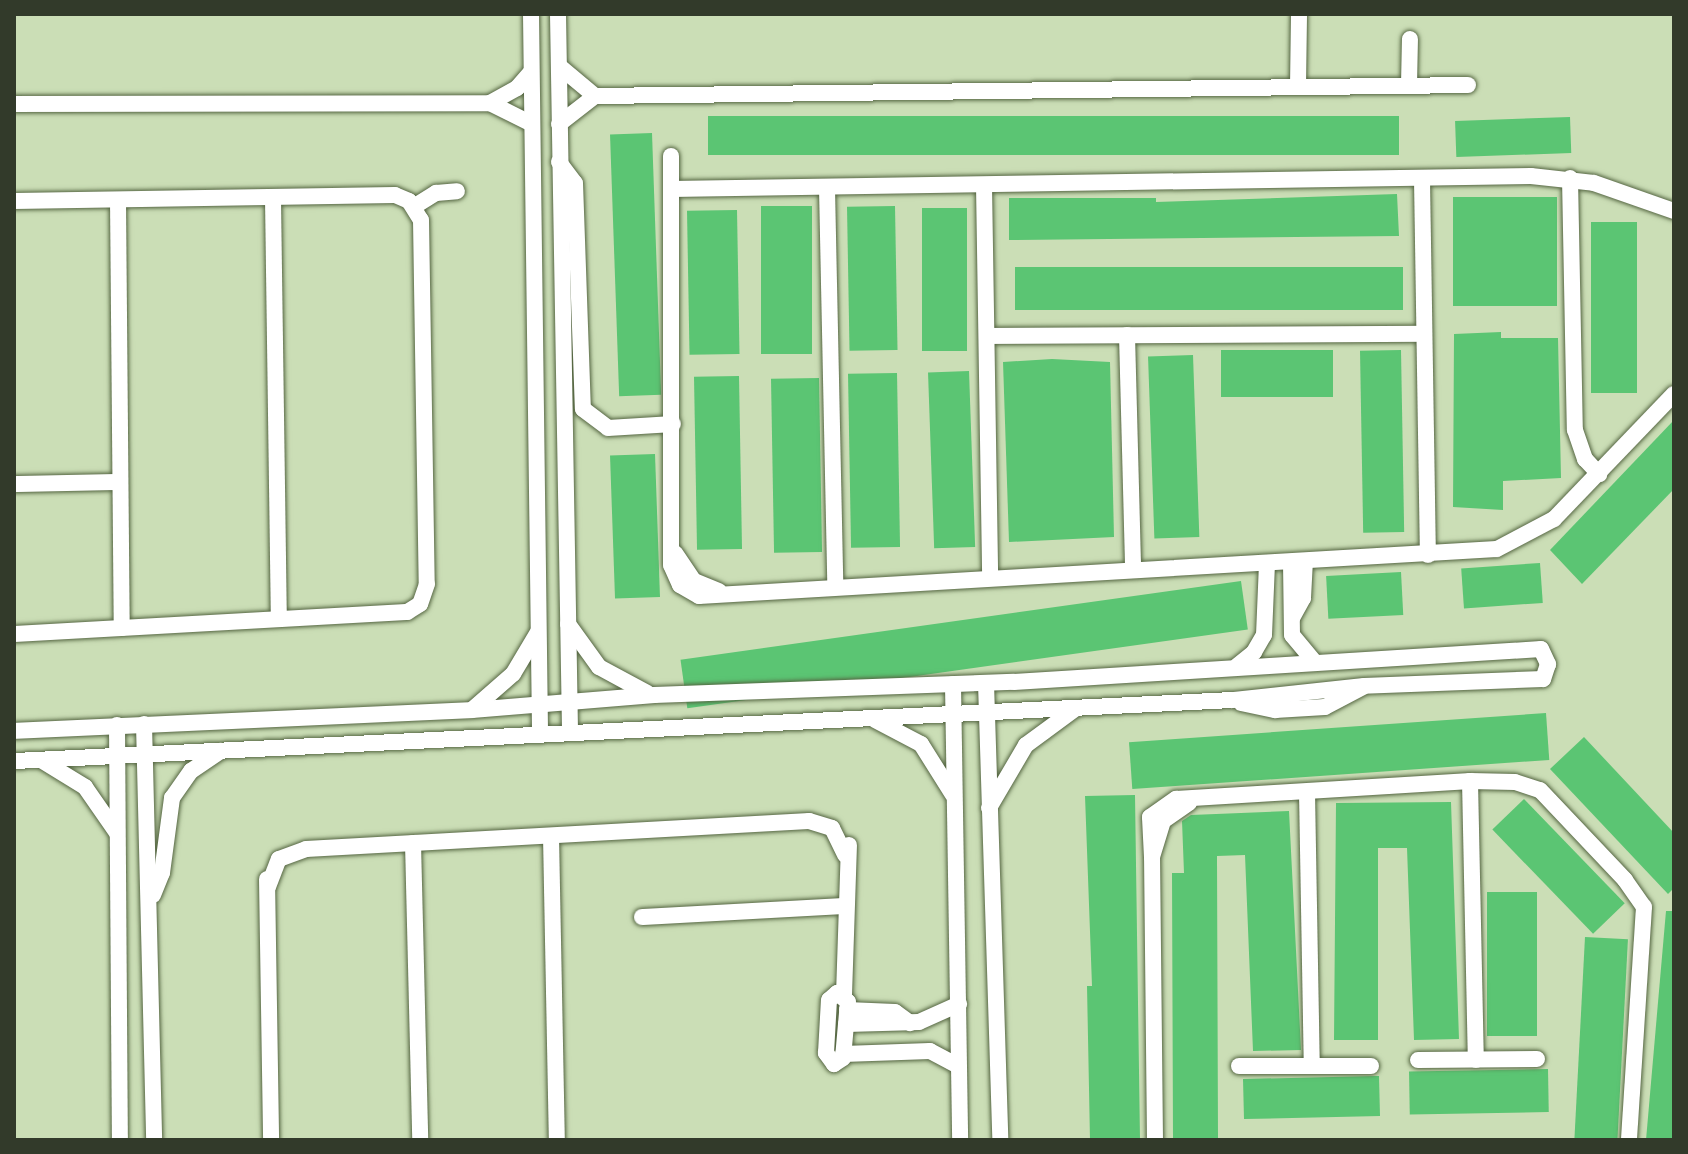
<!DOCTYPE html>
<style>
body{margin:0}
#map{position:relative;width:1688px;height:1154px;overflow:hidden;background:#cbdeb6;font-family:Literata,serif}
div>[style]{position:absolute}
.building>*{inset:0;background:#5bc573;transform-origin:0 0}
.roads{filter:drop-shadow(0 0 2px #556642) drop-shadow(0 0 2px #556642)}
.minor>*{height:16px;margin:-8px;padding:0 8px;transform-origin:8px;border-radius:8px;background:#fff}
span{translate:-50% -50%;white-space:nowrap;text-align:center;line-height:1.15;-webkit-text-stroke:6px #cbdeb6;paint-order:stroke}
.frame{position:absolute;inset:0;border:16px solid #323a2a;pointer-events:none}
</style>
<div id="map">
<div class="building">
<i style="left:1399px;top:116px;width:39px;height:691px;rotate:90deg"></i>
<i style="left:1570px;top:117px;width:36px;height:115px;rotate:88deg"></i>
<i style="left:652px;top:133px;width:262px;height:42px;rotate:88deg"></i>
<i style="clip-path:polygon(1397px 194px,1399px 236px,1009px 240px,1009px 198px,1156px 198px,1156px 202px)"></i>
<i style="left:1453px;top:197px;width:104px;height:109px"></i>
<i style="left:761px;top:206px;width:51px;height:148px"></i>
<i style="left:895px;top:206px;width:144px;height:48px;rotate:89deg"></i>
<i style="left:922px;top:208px;width:45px;height:143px"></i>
<i style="left:737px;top:210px;width:144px;height:50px;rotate:89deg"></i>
<i style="left:1591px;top:222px;width:46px;height:171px"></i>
<i style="left:1403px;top:267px;width:43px;height:388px;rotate:90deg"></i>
<i style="clip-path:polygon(1501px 332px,1501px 338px,1558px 338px,1561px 478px,1503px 481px,1503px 510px,1453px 507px,1454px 334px)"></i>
<i style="left:1221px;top:350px;width:112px;height:47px"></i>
<i style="left:1401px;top:350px;width:182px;height:41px;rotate:89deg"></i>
<i style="left:1193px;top:355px;width:182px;height:45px;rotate:88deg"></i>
<i style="clip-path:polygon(1052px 359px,1110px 362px,1114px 537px,1009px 542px,1003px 362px)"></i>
<i style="left:969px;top:371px;width:176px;height:41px;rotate:88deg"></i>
<i style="left:897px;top:373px;width:174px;height:49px;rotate:89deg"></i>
<i style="left:739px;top:376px;width:173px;height:45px;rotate:89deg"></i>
<i style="left:819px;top:378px;width:174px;height:48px;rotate:89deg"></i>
<i style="clip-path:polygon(1674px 420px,1674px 489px,1582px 584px,1550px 550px)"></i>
<i style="left:655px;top:454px;width:143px;height:45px;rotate:88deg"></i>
<i style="left:1540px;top:563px;width:40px;height:79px;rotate:86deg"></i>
<i style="left:1401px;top:572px;width:43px;height:75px;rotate:87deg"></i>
<i style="left:1241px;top:581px;width:49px;height:566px;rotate:82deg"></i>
<i style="left:1546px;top:713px;width:47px;height:418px;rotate:86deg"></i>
<i style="clip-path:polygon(1584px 737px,1674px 833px,1674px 888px,1668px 894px,1550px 769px)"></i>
<i style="clip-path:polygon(1135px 795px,1140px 1140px,1090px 1140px,1087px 986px,1092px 986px,1085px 796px)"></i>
<i style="left:1524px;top:799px;width:145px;height:44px;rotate:46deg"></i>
<i style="clip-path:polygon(1451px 802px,1459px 1039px,1414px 1040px,1407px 848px,1378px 848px,1378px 1040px,1334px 1040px,1336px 803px)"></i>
<i style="clip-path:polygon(1289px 811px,1301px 1050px,1253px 1051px,1245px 855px,1217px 856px,1218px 1140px,1173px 1140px,1172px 873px,1184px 873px,1182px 821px,1191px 815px)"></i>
<i style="left:1487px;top:892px;width:50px;height:144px"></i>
<i style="clip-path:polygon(1666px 911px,1674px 911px,1674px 1140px,1646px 1140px)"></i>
<i style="left:1585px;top:937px;width:43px;height:204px;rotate:3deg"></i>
<i style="left:1548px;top:1069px;width:43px;height:139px;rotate:89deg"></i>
<i style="clip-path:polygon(1375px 1076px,1379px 1076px,1380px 1116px,1244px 1119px,1243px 1079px)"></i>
</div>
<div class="roads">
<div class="minor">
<i style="left:531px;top:14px;width:719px;rotate:89.28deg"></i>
<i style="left:558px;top:14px;width:719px;rotate:89.04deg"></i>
<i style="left:559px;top:66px;width:47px;rotate:39.8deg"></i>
<i style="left:595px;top:96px;width:873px;rotate:-0.72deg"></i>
<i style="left:1409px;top:85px;width:46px;rotate:-88.8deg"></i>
<i style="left:1298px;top:87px;width:73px;rotate:-89.2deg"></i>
<i style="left:490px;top:103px;width:31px;rotate:-29deg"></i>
<i style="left:517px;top:88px;width:20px;rotate:-49deg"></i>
<i style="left:14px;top:104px;width:476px;rotate:-0.1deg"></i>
<i style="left:490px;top:103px;width:45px;rotate:26.6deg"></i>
<i style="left:559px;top:124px;width:46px;rotate:-37.9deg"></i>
<i style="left:671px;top:156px;width:409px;rotate:90deg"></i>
<i style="left:671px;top:565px;width:22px;rotate:66deg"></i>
<i style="left:680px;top:585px;width:22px;rotate:30deg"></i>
<i style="left:699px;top:596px;width:799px;rotate:-3.37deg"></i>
<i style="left:1497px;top:549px;width:64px;rotate:-27.8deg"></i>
<i style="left:1554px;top:519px;width:173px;rotate:-46.2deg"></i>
<i style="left:559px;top:162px;width:26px;rotate:53deg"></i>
<i style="left:575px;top:183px;width:226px;rotate:88deg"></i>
<i style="left:583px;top:409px;width:31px;rotate:37deg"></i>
<i style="left:608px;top:428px;width:65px;rotate:-3.5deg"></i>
<i style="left:1570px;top:178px;width:252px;rotate:88.9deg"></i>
<i style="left:1575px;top:430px;width:31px;rotate:71deg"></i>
<i style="left:1585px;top:459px;width:21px;rotate:47deg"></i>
<i style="left:1422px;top:179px;width:376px;rotate:89.1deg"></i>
<i style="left:984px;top:185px;width:393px;rotate:89.1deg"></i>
<i style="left:827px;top:188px;width:398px;rotate:88.8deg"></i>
<i style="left:671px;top:189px;width:860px;rotate:-0.87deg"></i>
<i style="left:1531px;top:176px;width:63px;rotate:6.3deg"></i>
<i style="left:1594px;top:183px;width:85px;rotate:19.3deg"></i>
<i style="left:273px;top:199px;width:419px;rotate:89.2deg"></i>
<i style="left:118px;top:200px;width:428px;rotate:89.5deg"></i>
<i style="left:14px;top:201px;width:381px;rotate:-0.9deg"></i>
<i style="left:395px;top:195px;width:15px;rotate:23deg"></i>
<i style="left:409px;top:201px;width:22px;rotate:58deg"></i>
<i style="left:421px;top:220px;width:364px;rotate:89.1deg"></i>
<i style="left:427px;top:584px;width:21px;rotate:109deg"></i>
<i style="left:420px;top:604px;width:15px;rotate:148deg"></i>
<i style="left:407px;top:612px;width:394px;rotate:176.8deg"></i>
<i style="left:415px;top:206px;width:25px;rotate:-32deg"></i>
<i style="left:436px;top:193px;width:21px;rotate:-5deg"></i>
<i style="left:1127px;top:335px;width:235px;rotate:88.5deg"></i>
<i style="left:987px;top:336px;width:437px;rotate:-0.3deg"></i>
<i style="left:14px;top:484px;width:106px;rotate:-1.1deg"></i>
<i style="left:675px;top:553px;width:34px;rotate:56deg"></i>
<i style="left:694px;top:581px;width:27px;rotate:22deg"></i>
<i style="left:1291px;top:563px;width:72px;rotate:89.2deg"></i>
<i style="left:1292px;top:635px;width:34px;rotate:50deg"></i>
<i style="left:1292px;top:618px;width:23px;rotate:-61deg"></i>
<i style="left:1303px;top:598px;width:35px;rotate:-87deg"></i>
<i style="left:568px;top:624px;width:53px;rotate:54.2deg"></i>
<i style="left:599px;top:667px;width:55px;rotate:28.4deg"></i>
<i style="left:1237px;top:666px;width:22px;rotate:-39deg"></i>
<i style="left:1254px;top:652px;width:20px;rotate:-60deg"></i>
<i style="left:1264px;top:635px;width:72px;rotate:-87.6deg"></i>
<i style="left:986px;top:683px;width:457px;rotate:88.2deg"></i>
<i style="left:953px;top:684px;width:456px;rotate:89.1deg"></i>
<i style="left:1241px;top:703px;width:35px;rotate:12deg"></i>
<i style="left:1275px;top:710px;width:50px;rotate:-3.4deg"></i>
<i style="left:1325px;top:707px;width:43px;rotate:-27.8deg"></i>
<i style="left:474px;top:708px;width:52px;rotate:-41.1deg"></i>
<i style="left:513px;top:674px;width:49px;rotate:-59.2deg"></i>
<i style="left:875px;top:720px;width:52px;rotate:27.6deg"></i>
<i style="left:921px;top:744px;width:60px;rotate:57.9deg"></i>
<i style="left:144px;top:724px;width:416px;rotate:88.6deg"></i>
<i style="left:117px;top:725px;width:415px;rotate:89.6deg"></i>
<i style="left:14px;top:731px;width:458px;rotate:-2.6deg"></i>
<i style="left:472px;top:710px;width:183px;rotate:-4.7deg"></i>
<i style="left:654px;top:695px;width:360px;rotate:-2.1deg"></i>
<i style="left:1014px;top:682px;width:528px;rotate:-3.58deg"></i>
<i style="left:1541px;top:649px;width:17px;rotate:65deg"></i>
<i style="left:1548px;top:664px;width:16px;rotate:108deg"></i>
<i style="left:1543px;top:679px;width:179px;rotate:177.8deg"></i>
<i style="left:1364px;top:686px;width:133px;rotate:173.9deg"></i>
<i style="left:1232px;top:700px;width:1220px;rotate:177.13deg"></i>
<i style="left:41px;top:760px;width:52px;rotate:31.5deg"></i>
<i style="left:85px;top:787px;width:56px;rotate:55.2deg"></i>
<i style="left:1470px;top:781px;width:279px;rotate:88.8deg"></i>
<i style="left:1307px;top:792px;width:274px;rotate:89deg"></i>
<i style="left:989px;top:808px;width:73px;rotate:-59.6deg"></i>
<i style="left:1026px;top:745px;width:61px;rotate:-36.3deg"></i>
<i style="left:551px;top:836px;width:304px;rotate:88.9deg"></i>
<i style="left:413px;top:843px;width:297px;rotate:88.6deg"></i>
<i style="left:1152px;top:857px;width:40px;rotate:-92.9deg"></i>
<i style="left:1150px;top:817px;width:32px;rotate:-35deg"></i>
<i style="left:1176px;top:799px;width:295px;rotate:-3.5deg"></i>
<i style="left:1470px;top:781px;width:45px;rotate:1.3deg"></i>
<i style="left:1515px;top:782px;width:26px;rotate:18deg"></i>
<i style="left:1540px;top:790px;width:124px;rotate:46.6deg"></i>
<i style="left:1625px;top:880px;width:33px;rotate:55deg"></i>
<i style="left:1644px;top:907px;width:233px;rotate:93.7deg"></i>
<i style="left:267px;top:879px;width:261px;rotate:89.1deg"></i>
<i style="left:268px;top:887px;width:30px;rotate:-69deg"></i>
<i style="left:279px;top:859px;width:29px;rotate:-20deg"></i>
<i style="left:306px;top:849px;width:504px;rotate:-3.19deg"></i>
<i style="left:809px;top:821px;width:24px;rotate:17deg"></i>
<i style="left:832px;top:828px;width:30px;rotate:64deg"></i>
<i style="left:153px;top:895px;width:24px;rotate:-68deg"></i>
<i style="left:162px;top:873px;width:76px;rotate:-82.4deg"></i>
<i style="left:172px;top:798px;width:33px;rotate:-55deg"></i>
<i style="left:191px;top:771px;width:36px;rotate:-34deg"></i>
<i style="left:642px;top:917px;width:203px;rotate:-3.1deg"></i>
<i style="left:837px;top:993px;width:14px;rotate:39deg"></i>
<i style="left:848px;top:1002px;width:56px;rotate:95.1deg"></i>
<i style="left:843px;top:1058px;width:11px;rotate:146deg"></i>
<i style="left:834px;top:1064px;width:14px;rotate:-126deg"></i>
<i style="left:826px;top:1053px;width:53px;rotate:-86.8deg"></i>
<i style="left:829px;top:1000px;width:11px;rotate:-41deg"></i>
<i style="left:844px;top:995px;width:150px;rotate:-88.1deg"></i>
<i style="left:847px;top:1010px;width:48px;rotate:2.4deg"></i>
<i style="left:895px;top:1012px;width:19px;rotate:36deg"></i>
<i style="left:846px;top:1024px;width:73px;rotate:-1.6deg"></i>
<i style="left:919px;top:1022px;width:44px;rotate:-24.2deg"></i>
<i style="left:843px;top:1054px;width:87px;rotate:-2deg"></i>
<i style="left:930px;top:1051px;width:32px;rotate:28deg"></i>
<i style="left:1418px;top:1060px;width:119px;rotate:-0.5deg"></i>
<i style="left:1239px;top:1066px;width:132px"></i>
<i style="left:1155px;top:1140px;width:283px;rotate:-90.6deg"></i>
<i style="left:1152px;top:857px;width:38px;rotate:-73deg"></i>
<i style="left:1163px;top:821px;width:32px;rotate:-35deg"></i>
</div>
</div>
<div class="frame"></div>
</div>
